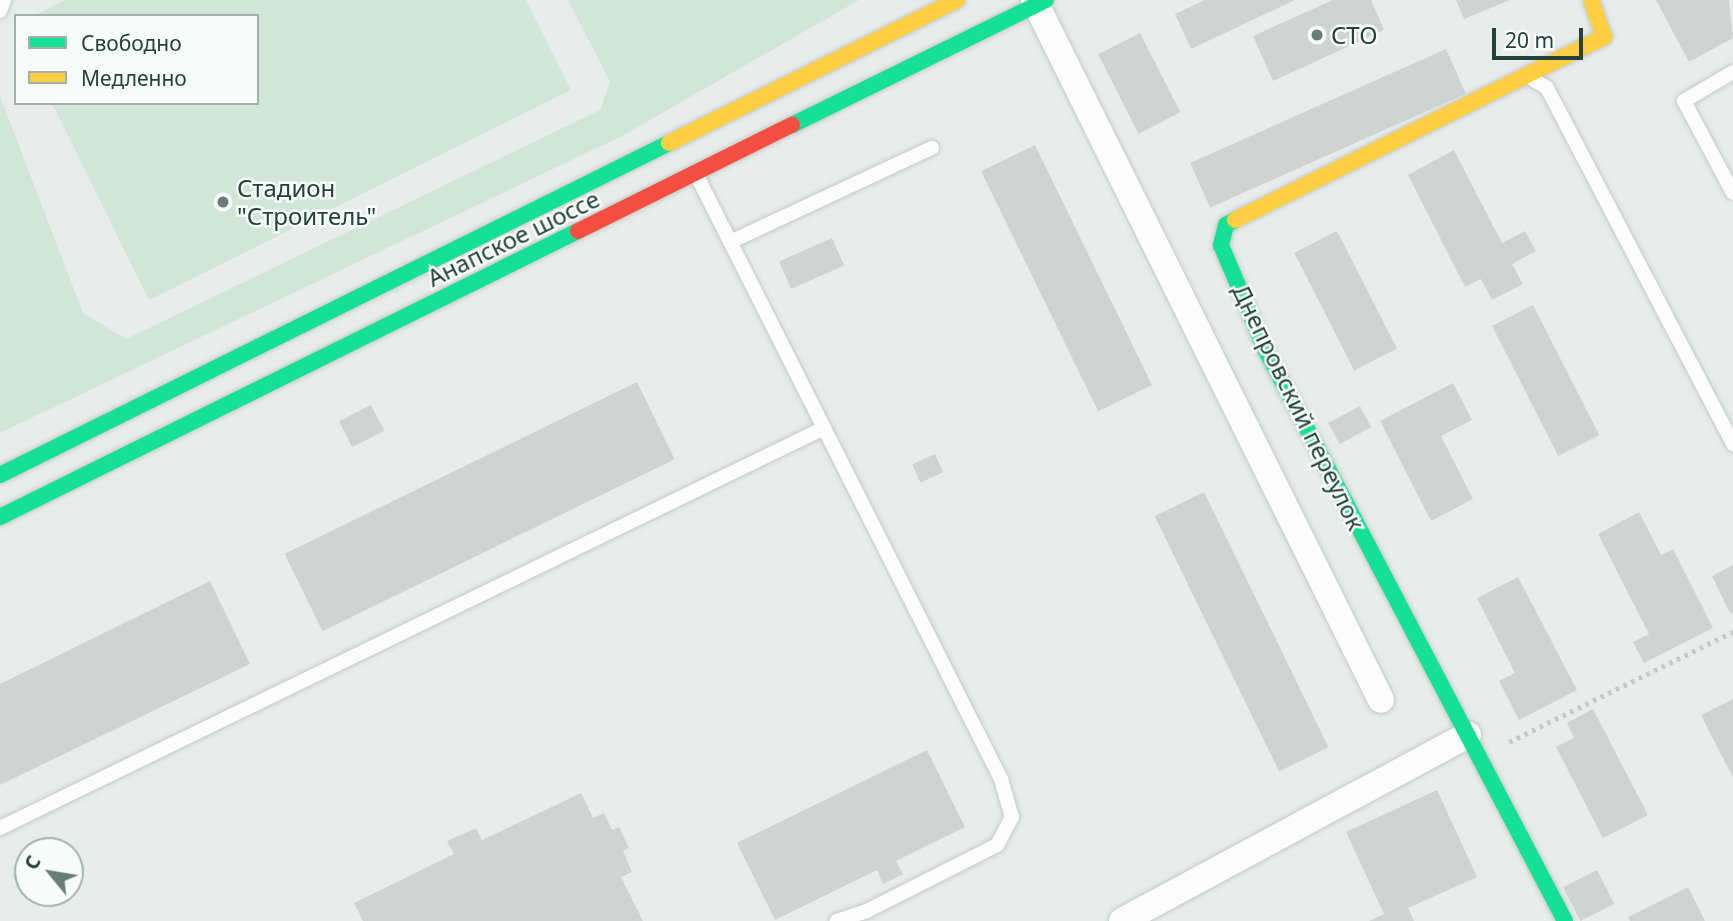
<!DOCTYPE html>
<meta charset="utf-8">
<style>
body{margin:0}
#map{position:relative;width:1733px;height:921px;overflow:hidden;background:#e8edeb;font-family:"Noto Sans",sans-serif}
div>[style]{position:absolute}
.green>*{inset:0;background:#d1e6d8}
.building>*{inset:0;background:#cfd4d2;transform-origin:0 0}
.path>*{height:4.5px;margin-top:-2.25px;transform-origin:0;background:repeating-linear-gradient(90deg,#c3ccca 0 3.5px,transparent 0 8.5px)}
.roads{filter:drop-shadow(0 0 2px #c5cac8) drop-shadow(0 0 2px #c5cac8)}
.lane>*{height:14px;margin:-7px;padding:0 7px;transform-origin:7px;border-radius:7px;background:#fcfcfc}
.street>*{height:26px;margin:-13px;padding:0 13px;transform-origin:13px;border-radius:13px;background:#fcfcfc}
.fast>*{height:16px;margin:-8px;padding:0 8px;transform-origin:8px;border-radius:8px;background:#16e098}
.slow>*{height:16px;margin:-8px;padding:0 8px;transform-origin:8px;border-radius:8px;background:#ffcf43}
.jam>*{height:16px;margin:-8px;padding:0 8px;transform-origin:8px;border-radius:8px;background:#f24e42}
.dots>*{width:19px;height:19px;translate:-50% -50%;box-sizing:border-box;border:4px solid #f7fbf9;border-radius:50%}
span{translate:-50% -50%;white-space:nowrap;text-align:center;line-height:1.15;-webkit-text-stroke:5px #f7fbf9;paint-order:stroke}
.poi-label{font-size:24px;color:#24423a}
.left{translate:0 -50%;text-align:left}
.street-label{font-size:24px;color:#24423a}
.legend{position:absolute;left:14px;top:14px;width:245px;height:91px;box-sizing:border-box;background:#f7fbf9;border:2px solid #a3b1ad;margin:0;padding:9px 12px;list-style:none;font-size:21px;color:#24423a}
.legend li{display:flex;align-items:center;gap:14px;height:35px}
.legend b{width:35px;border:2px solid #a3b1ad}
.north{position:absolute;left:14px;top:837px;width:70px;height:70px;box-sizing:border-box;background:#f7fbf9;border:2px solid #a3b1ad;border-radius:50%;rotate:300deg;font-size:19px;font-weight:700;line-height:28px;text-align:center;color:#24423a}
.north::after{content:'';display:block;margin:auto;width:24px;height:32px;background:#697e78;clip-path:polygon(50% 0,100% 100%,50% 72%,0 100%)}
.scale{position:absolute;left:1492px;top:28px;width:91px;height:32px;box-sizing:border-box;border:4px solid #24423a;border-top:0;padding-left:9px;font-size:21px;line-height:24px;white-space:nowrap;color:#24423a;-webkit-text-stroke:5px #f7fbf9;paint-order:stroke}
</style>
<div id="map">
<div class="green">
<i style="clip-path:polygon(65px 0,526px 0,571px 90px,149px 300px,52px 103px,257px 103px,257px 16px,33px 16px)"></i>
<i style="clip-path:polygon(568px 0,859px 0,624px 135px,0 433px,0 96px,83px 313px,126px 339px,600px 110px,610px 82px)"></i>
</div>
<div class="building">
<i style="clip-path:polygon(1205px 0,1295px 0,1191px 49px,1175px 14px)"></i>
<i style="clip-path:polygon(1333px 0,1371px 0,1384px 30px,1273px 81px,1253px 36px)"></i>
<i style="clip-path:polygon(1456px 0,1510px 0,1464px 19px)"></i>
<i style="clip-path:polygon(1656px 0,1729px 0,1733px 38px,1689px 62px)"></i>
<i style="left:1140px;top:33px;width:89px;height:47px;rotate:63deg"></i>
<i style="left:1446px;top:49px;width:49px;height:280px;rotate:66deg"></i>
<i style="left:1035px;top:145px;width:267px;height:60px;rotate:64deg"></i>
<i style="clip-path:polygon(1454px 150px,1502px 243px,1525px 231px,1536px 251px,1512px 264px,1523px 284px,1492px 300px,1481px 279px,1465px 287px,1408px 175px)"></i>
<i style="left:1337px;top:231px;width:132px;height:48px;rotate:63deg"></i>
<i style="left:832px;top:238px;width:30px;height:58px;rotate:66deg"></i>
<i style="left:1533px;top:305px;width:146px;height:46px;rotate:63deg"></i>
<i style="left:637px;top:382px;width:86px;height:392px;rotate:64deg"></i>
<i style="clip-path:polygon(1453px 383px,1472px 420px,1441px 436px,1473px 499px,1431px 521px,1380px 421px)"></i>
<i style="left:371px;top:405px;width:29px;height:36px;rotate:63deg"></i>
<i style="left:1360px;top:406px;width:24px;height:36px;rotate:62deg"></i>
<i style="left:935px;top:454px;width:20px;height:25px;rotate:66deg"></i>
<i style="left:1204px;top:492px;width:284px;height:55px;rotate:64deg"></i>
<i style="clip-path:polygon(1639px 512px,1661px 555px,1673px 549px,1713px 628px,1644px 663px,1633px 642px,1649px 634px,1598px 534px)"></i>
<i style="clip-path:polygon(1733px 565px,1733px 612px,1730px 613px,1712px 576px)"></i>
<i style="clip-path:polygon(1518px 577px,1577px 690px,1519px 720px,1499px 681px,1515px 673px,1477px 598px)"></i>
<i style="clip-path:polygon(210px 581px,250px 664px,0 785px,0 684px)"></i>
<i style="clip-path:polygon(1733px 699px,1733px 778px,1701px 715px)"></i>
<i style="clip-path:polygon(1593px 709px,1648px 815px,1603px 838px,1556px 747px,1574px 738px,1567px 723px)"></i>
<i style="clip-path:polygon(927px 750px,965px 827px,896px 861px,903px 874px,883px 884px,877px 870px,775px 920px,737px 843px)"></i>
<i style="clip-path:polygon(1437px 790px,1477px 877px,1408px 908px,1414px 921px,1369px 921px,1384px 914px,1346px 832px)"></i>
<i style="clip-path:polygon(581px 793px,593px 818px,604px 813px,612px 830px,619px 827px,629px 848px,623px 851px,632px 872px,621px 877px,643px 921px,363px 921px,354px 903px,454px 854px,447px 841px,476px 828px,482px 840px)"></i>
<i style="left:1597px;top:870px;width:38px;height:38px;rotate:63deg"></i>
<i style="clip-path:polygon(1688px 887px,1705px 921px,1630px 921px,1628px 917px)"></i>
</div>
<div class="path">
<i style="left:1509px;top:742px;width:250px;rotate:-26.2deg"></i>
</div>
<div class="roads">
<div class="lane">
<i style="left:0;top:11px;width:12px;rotate:-70deg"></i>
<i style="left:1733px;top:72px;width:57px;rotate:149.4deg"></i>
<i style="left:1684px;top:101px;width:104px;rotate:62deg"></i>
<i style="left:1529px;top:77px;width:21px;rotate:31deg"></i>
<i style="left:1547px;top:88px;width:402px;rotate:62.4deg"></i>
<i style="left:696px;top:174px;width:678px;rotate:63.25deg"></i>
<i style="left:1001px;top:779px;width:40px;rotate:74deg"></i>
<i style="left:1012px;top:817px;width:32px;rotate:118deg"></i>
<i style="left:997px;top:845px;width:146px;rotate:153.1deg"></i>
<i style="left:867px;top:911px;width:32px;rotate:162deg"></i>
<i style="left:730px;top:242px;width:223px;rotate:-25deg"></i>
<i style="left:0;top:828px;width:916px;rotate:-25.89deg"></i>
</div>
<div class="street">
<i style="left:1034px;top:0;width:781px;rotate:63.63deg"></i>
<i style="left:1122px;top:921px;width:393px;rotate:-28.3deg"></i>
</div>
<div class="fast">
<i style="left:792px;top:125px;width:283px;rotate:-26.2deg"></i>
<i style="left:1235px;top:220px;width:10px;rotate:151deg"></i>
<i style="left:1226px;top:225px;width:21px;rotate:104deg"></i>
<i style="left:1221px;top:245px;width:111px;rotate:67.1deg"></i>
<i style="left:1264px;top:347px;width:648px;rotate:62.33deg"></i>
<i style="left:0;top:475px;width:747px;rotate:-26.39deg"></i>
<i style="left:0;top:517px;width:645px;rotate:-26.33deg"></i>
</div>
<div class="slow">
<i style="left:669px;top:143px;width:322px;rotate:-26.4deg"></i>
<i style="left:1235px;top:220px;width:412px;rotate:-26.4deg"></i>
<i style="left:1604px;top:37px;width:39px;rotate:-109deg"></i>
</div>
<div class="jam">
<i style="left:578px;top:231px;width:239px;rotate:-26.4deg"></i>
</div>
</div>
<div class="dots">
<i style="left:1317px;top:35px;background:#697e78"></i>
<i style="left:223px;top:202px;background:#697e78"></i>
</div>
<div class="poi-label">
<span class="left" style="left:1331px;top:35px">СТО</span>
<span class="left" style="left:237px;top:202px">Стадион<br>"Строитель"</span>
</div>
<div class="street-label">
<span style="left:513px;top:238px;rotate:-26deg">Анапское шоссе</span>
<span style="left:1299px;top:407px;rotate:64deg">Днепровский переулок</span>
</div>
<ul class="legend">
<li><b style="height:9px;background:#16e098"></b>Свободно</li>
<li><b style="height:9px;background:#ffcf43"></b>Медленно</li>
</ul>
<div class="north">С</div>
<div class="scale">20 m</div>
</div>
